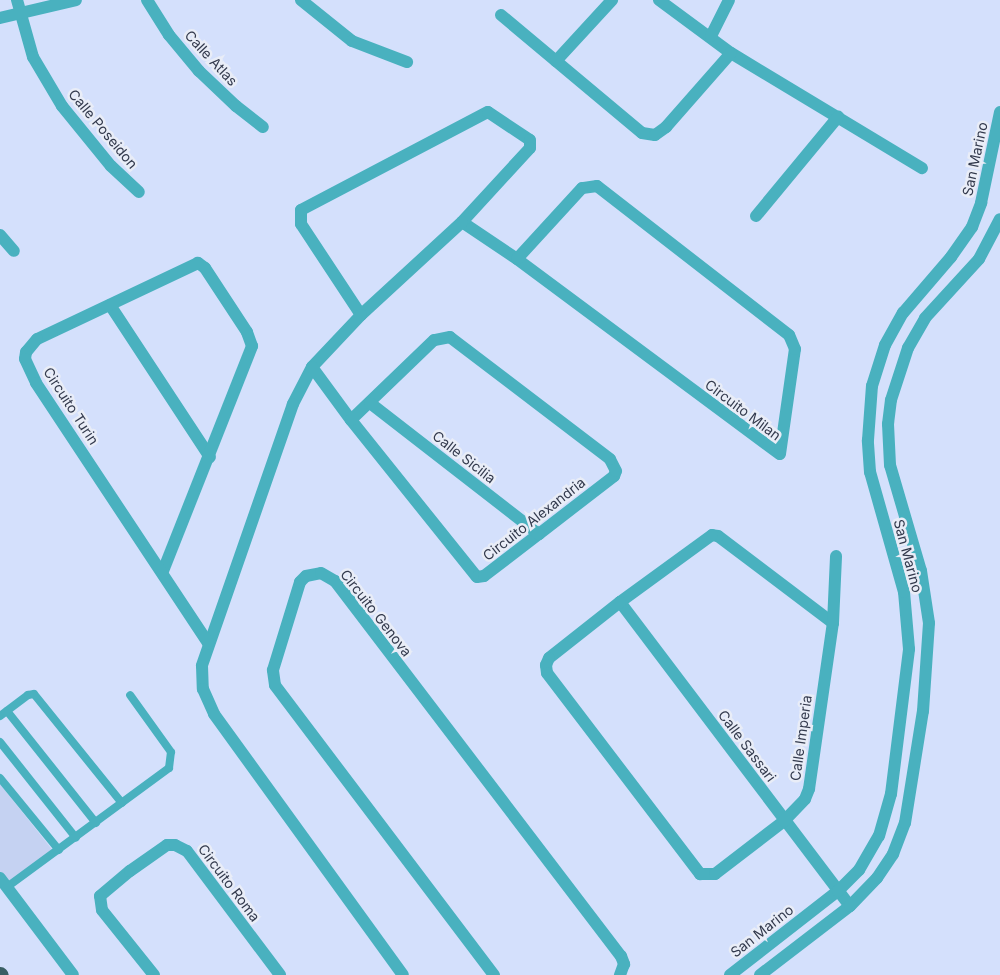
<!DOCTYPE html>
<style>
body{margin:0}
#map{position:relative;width:1000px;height:975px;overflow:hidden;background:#d4e0fc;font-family:Inter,sans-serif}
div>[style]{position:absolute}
.built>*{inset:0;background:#c5d2f2}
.lane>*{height:8px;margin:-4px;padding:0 4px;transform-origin:4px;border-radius:4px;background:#49b1bf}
.street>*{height:12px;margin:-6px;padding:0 6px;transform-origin:6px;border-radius:6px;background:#49b1bf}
.highway>*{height:15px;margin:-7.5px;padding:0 7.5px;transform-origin:7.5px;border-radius:7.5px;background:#3a5f64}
span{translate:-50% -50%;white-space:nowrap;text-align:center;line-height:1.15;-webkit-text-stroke:5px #e9edf7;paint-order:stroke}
.street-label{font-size:14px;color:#333a4d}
</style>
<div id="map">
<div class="built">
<div style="clip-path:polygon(0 784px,54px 852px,8px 883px,0 873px)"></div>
</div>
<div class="lane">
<div style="left:7px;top:711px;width:143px;rotate:51.5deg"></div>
<div style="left:0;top:716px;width:35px;rotate:-37deg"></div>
<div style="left:28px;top:695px;width:6px;rotate:-9deg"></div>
<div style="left:34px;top:694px;width:140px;rotate:51.1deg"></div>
<div style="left:0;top:742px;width:122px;rotate:51.6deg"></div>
<div style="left:0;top:778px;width:93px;rotate:50.7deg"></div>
<div style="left:7px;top:887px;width:201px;rotate:-36.3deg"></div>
<div style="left:169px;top:768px;width:16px;rotate:-83deg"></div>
<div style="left:171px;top:752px;width:70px;rotate:-125.7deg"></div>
</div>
<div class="street">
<div style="left:17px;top:0;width:59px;rotate:74.3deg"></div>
<div style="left:33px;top:57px;width:57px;rotate:59.4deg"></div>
<div style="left:62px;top:106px;width:77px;rotate:50.8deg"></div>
<div style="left:111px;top:166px;width:38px;rotate:43deg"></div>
<div style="left:147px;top:0;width:41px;rotate:57.8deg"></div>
<div style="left:169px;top:35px;width:47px;rotate:50.2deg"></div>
<div style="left:199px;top:71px;width:51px;rotate:43.4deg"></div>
<div style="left:236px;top:106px;width:34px;rotate:38deg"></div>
<div style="left:301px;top:0;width:65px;rotate:38.8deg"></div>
<div style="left:352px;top:41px;width:59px;rotate:20.9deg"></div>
<div style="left:659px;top:0;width:89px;rotate:36.4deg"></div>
<div style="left:731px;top:53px;width:223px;rotate:31.1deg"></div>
<div style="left:501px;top:15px;width:184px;rotate:39.9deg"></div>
<div style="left:642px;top:133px;width:13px;rotate:9deg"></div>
<div style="left:655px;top:135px;width:14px;rotate:-36deg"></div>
<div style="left:666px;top:127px;width:98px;rotate:-48.7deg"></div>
<div style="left:0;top:18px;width:78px;rotate:-13.3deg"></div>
<div style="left:711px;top:36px;width:40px;rotate:-63.4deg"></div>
<div style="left:556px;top:61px;width:83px;rotate:-47.4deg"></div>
<div style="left:756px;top:216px;width:129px;rotate:-50.4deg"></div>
<div style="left:462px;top:222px;width:66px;rotate:33.9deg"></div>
<div style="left:517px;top:259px;width:327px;rotate:36.6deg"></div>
<div style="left:780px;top:454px;width:106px;rotate:-81.9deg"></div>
<div style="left:795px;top:349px;width:15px;rotate:-113deg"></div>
<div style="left:789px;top:335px;width:243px;rotate:-142.2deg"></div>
<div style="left:597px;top:186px;width:15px;rotate:172deg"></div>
<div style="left:582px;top:188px;width:96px;rotate:132.5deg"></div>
<div style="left:0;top:235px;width:21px;rotate:49deg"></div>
<div style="left:110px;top:305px;width:182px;rotate:56.7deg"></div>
<div style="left:361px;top:315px;width:109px;rotate:-123.4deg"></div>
<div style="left:301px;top:224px;width:14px;rotate:-90deg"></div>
<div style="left:301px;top:210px;width:211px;rotate:-27.7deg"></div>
<div style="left:488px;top:112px;width:50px;rotate:33.7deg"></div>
<div style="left:530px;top:140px;width:8px;rotate:90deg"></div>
<div style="left:530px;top:148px;width:100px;rotate:132.6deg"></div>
<div style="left:462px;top:222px;width:137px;rotate:137.4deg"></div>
<div style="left:361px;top:315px;width:71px;rotate:133.3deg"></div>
<div style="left:312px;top:367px;width:42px;rotate:117.2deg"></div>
<div style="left:293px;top:404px;width:277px;rotate:109.2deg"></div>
<div style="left:202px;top:666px;width:23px;rotate:88deg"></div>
<div style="left:203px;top:689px;width:27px;rotate:66deg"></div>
<div style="left:214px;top:714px;width:322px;rotate:54.1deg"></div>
<div style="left:312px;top:367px;width:66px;rotate:53.7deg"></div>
<div style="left:351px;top:420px;width:201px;rotate:51.3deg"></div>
<div style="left:477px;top:577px;width:7px;rotate:-8deg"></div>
<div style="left:484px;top:576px;width:69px;rotate:-37.4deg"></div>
<div style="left:539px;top:534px;width:95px;rotate:-37.7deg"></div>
<div style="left:614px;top:476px;width:5px;rotate:-68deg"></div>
<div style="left:616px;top:471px;width:13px;rotate:-117deg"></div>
<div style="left:610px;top:459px;width:201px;rotate:-142.7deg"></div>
<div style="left:450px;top:337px;width:16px;rotate:169deg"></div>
<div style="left:434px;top:340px;width:115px;rotate:136.1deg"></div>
<div style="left:370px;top:403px;width:214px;rotate:37.8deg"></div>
<div style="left:163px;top:571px;width:242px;rotate:-68.4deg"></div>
<div style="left:252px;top:346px;width:15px;rotate:-110deg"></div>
<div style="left:247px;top:332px;width:77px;rotate:-123.3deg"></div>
<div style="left:205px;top:268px;width:9px;rotate:-144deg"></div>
<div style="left:198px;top:263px;width:178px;rotate:154.7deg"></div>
<div style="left:37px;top:339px;width:17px;rotate:130deg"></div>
<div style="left:26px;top:352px;width:7px;rotate:98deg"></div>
<div style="left:25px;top:359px;width:26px;rotate:65deg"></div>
<div style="left:36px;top:383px;width:312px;rotate:56.5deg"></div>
<div style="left:620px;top:602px;width:381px;rotate:52.9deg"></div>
<div style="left:833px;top:623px;width:144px;rotate:-142.9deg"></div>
<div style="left:718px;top:536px;width:6px;rotate:-171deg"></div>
<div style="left:712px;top:535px;width:114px;rotate:143.9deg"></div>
<div style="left:620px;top:602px;width:90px;rotate:141.7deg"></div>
<div style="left:549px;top:658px;width:8px;rotate:113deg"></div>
<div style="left:546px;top:665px;width:8px;rotate:83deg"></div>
<div style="left:547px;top:673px;width:253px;rotate:52.7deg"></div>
<div style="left:700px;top:874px;width:15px"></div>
<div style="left:715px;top:874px;width:87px;rotate:-37.5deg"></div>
<div style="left:784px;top:821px;width:30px;rotate:-46deg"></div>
<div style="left:805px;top:799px;width:11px;rotate:-68deg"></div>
<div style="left:809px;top:789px;width:168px;rotate:-81.8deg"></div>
<div style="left:833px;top:623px;width:67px;rotate:-87.4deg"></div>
<div style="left:0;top:878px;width:121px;rotate:53deg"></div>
<div style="left:154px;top:975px;width:83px;rotate:-128.7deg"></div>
<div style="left:102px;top:910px;width:14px;rotate:-98deg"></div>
<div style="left:100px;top:896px;width:39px;rotate:-40deg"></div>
<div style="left:130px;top:871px;width:45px;rotate:-35.1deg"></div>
<div style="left:167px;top:845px;width:8px"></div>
<div style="left:175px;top:845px;width:13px;rotate:27deg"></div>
<div style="left:187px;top:851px;width:155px;rotate:53.1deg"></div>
<div style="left:494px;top:975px;width:363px;rotate:-127.1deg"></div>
<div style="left:275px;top:685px;width:15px;rotate:-98deg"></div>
<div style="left:273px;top:670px;width:92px;rotate:-72.9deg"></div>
<div style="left:300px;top:582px;width:8px;rotate:-45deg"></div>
<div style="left:306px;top:576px;width:15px;rotate:-11deg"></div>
<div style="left:321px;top:573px;width:16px;rotate:30deg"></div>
<div style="left:335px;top:581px;width:472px;rotate:52.7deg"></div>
<div style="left:621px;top:956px;width:9px;rotate:69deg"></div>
<div style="left:624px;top:964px;width:12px;rotate:110deg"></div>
<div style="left:730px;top:975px;width:137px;rotate:-37.9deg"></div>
<div style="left:838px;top:891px;width:30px;rotate:-45deg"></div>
<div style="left:859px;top:870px;width:39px;rotate:-60deg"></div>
<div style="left:879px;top:836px;width:44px;rotate:-74.1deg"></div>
<div style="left:891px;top:794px;width:146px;rotate:-82.9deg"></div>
<div style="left:909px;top:649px;width:57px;rotate:-95deg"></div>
<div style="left:904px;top:592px;width:125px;rotate:-105.8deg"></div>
<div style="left:870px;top:472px;width:32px;rotate:-94deg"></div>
<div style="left:868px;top:440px;width:54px;rotate:-85.8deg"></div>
<div style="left:872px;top:386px;width:43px;rotate:-72.4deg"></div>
<div style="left:885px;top:345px;width:37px;rotate:-61deg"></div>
<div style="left:903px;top:313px;width:74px;rotate:-49.4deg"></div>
<div style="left:951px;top:257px;width:37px;rotate:-55deg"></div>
<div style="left:972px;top:227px;width:26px;rotate:-69deg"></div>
<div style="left:981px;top:203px;width:93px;rotate:-78.2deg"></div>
<div style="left:760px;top:975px;width:113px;rotate:-37.5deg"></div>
<div style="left:850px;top:906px;width:39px;rotate:-46deg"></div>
<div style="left:877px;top:878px;width:29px;rotate:-56deg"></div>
<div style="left:893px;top:854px;width:33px;rotate:-69deg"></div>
<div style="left:905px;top:823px;width:113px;rotate:-80.9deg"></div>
<div style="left:923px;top:711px;width:88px;rotate:-86.1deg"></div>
<div style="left:929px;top:623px;width:53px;rotate:-98.7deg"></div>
<div style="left:921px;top:571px;width:110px;rotate:-106.3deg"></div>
<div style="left:890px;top:465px;width:41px;rotate:-92.8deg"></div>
<div style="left:888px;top:424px;width:24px;rotate:-83deg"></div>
<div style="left:891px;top:400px;width:55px;rotate:-71.9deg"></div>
<div style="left:908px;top:348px;width:34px;rotate:-60deg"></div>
<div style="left:925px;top:318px;width:80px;rotate:-47.5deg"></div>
<div style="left:979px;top:259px;width:45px;rotate:-62.3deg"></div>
</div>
<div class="highway">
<div style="left:0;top:974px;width:1px;rotate:45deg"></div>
</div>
<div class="street-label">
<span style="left:211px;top:58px;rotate:47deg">Calle Atlas</span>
<span style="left:103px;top:129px;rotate:50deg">Calle Poseidon</span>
<span style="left:975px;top:159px;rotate:-78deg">San Marino</span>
<span style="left:71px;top:406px;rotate:57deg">Circuito Turin</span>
<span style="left:743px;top:410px;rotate:37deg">Circuito Milan</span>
<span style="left:464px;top:457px;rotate:38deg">Calle Sicilia</span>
<span style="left:534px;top:519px;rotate:-38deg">Circuito Alexandria</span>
<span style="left:908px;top:556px;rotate:75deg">San Marino</span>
<span style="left:376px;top:613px;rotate:52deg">Circuito Genova</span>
<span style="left:801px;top:738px;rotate:-82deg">Calle Imperia</span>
<span style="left:747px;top:746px;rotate:53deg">Calle Sassari</span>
<span style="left:229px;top:883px;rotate:53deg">Circuito Roma</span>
<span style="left:762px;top:931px;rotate:-38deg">San Marino</span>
</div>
</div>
